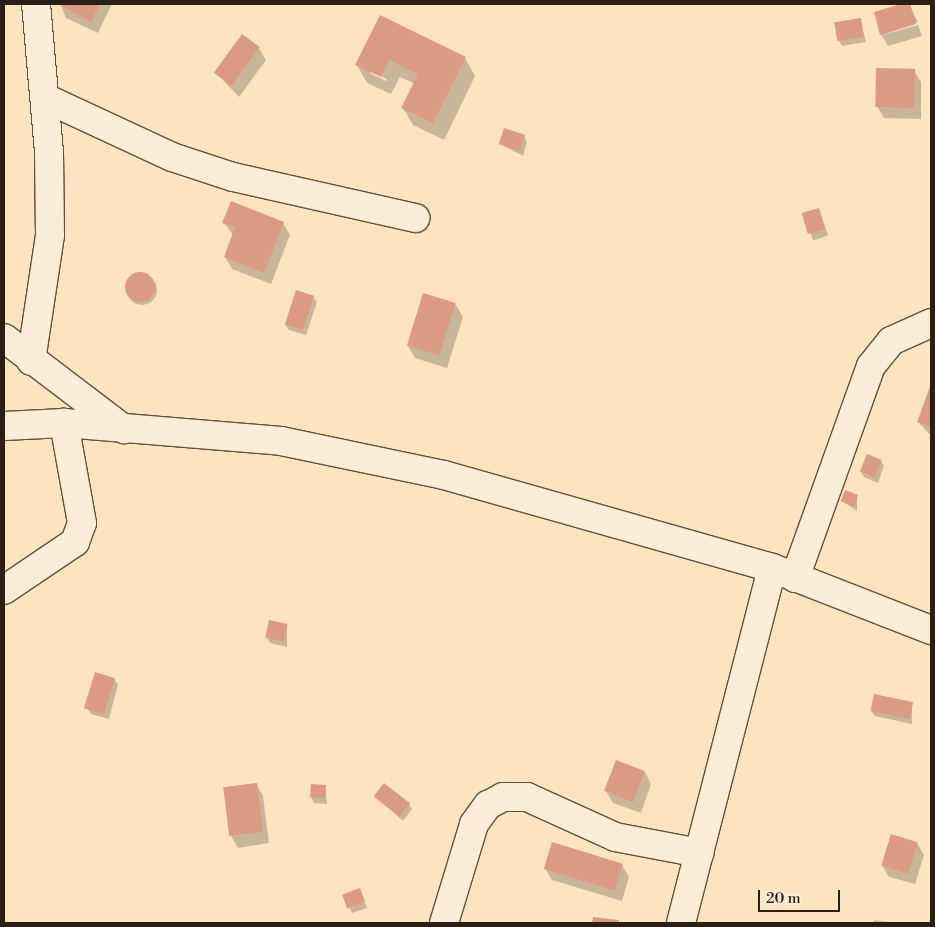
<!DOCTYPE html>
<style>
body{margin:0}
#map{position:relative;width:935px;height:927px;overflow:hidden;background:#fce4c1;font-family:"Libre Bodoni",serif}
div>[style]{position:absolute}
.shadow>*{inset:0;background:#0003;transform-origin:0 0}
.round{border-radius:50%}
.building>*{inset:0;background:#da9a83;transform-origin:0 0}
.roads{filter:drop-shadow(1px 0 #60503e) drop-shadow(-1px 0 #60503e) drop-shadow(0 1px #60503e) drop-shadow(0 -1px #60503e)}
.minor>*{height:28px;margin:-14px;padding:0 14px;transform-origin:14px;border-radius:14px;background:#fdedd7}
span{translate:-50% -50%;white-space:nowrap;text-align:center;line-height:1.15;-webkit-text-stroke:5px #fdedd7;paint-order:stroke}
.frame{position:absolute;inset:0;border:5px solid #2c1e13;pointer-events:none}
.scale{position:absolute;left:758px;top:890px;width:82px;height:22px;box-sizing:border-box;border:2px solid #2c1e13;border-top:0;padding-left:6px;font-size:15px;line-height:18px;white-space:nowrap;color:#2c1e13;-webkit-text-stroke:4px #fdedd7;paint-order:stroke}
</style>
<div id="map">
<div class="shadow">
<div style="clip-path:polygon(60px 4px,112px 4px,98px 33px,66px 18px)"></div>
<div style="clip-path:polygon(909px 4px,918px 22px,882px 35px,918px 25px,922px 36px,888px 46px,881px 34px,875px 13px)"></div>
<div style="clip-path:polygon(evenodd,380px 17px,465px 58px,475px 76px,444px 140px,413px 125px,403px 108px,415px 84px,400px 77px,391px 94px,367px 83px,357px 65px,380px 17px,370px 71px,387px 79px,386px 81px,370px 73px,370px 71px)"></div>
<div style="clip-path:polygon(860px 19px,866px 42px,842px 46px,839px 41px)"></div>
<div style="clip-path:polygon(259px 48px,266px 60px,239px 97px,216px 73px)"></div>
<div style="clip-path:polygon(914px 70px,921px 82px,921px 119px,884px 118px,877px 106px)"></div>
<div style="clip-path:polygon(524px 136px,527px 142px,523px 156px,500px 144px)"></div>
<div style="left:819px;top:210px;width:27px;height:16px;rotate:70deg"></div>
<div style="clip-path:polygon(224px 223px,283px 223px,290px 235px,271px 284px,232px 269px,225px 257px,234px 236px)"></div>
<div class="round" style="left:127px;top:275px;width:30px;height:30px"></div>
<div style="clip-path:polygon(423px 295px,456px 305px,463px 317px,447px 368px,415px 358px,408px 346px)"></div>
<div style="clip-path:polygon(313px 297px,317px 302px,306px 335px,289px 330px,285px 324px)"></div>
<div style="clip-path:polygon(931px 387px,931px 436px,918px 422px)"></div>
<div style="clip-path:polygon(881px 461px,884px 466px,878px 483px,864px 477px,861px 472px)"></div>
<div style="clip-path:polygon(857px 496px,857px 511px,842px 501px)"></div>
<div style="clip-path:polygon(287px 625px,287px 647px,270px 643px,267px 638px)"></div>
<div style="clip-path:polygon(114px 679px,118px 684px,109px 719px,91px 714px,88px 709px)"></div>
<div style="clip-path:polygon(912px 703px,912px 724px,875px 716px,871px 711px)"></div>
<div style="clip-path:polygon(645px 772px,651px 784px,641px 813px,613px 803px,606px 791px)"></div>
<div style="clip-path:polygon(256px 784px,263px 796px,269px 843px,238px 848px,231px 836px)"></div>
<div style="clip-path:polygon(325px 786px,327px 804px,314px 803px,311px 797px)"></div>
<div style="clip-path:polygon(375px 796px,409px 804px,412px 809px,403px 821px)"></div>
<div style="clip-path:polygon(917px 843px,924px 855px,915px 884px,889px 877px,882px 865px)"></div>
<div style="clip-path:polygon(622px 865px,629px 877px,622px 901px,552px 880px,545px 868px)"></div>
<div style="clip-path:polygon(344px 895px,362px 895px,367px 908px,352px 913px)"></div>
<div style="clip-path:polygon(874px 920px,888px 922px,888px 923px,874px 923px)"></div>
</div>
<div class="building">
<div style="clip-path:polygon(59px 4px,100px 4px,91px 22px)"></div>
<div style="clip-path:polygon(901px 4px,910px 4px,916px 24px,880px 35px,874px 12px)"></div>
<div style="clip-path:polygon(380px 15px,466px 57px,433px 123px,401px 108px,418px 74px,389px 60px,381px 77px,355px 65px)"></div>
<div style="left:861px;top:18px;width:19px;height:27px;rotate:81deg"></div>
<div style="left:242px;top:34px;width:22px;height:48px;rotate:36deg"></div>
<div style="left:876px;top:68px;width:39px;height:39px;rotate:1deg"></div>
<div style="left:504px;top:128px;width:22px;height:17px;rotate:18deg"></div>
<div style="clip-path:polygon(231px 201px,284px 222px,264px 273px,224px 257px,235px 227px,222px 223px)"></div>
<div style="left:819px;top:208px;width:22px;height:18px;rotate:74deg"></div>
<div class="round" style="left:125px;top:272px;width:30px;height:30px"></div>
<div style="left:296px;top:290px;width:19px;height:36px;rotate:18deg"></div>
<div style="left:423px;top:293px;width:34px;height:55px;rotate:17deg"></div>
<div style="clip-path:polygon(931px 384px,931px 427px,917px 422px)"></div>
<div style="left:867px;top:454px;width:16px;height:19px;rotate:22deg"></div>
<div style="left:845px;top:490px;width:14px;height:12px;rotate:21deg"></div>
<div style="left:269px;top:620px;width:19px;height:18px;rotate:12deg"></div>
<div style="left:95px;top:672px;width:21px;height:38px;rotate:17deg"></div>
<div style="left:874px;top:694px;width:40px;height:17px;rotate:12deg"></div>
<div style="left:616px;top:760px;width:31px;height:33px;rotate:21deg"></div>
<div style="left:257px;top:783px;width:49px;height:34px;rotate:83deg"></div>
<div style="left:384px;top:783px;width:33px;height:17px;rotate:38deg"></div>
<div style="left:311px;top:784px;width:15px;height:13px;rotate:4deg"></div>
<div style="left:891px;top:834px;width:28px;height:33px;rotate:17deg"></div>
<div style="left:552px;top:842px;width:74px;height:28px;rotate:17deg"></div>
<div style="left:360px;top:888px;width:15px;height:19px;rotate:70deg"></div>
<div style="clip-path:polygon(593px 917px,619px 920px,619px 923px,592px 923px)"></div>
</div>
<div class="roads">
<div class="minor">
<div style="left:45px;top:98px;width:140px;rotate:24.9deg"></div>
<div style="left:172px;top:157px;width:64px;rotate:18.2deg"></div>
<div style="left:233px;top:177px;width:187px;rotate:12.7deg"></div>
<div style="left:4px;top:338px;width:151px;rotate:37.2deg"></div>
<div style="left:31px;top:361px;width:127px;rotate:-81.4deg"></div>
<div style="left:50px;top:235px;width:83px;rotate:-90.7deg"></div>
<div style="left:49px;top:152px;width:149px;rotate:-95deg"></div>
<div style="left:4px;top:426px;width:60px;rotate:-2.9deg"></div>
<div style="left:64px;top:423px;width:218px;rotate:4.7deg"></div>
<div style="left:281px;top:441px;width:167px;rotate:11.8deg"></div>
<div style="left:444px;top:475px;width:341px;rotate:15.8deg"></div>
<div style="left:772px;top:568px;width:171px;rotate:21.3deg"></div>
<div style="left:795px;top:578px;width:225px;rotate:-70.3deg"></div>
<div style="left:871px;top:366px;width:32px;rotate:-51deg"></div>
<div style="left:891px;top:341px;width:44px;rotate:-24.2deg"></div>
<div style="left:4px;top:590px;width:86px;rotate:-34.1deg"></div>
<div style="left:75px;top:542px;width:20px;rotate:-70deg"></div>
<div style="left:82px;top:523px;width:102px;rotate:-100.2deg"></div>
<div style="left:444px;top:923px;width:103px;rotate:-73.1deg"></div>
<div style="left:474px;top:824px;width:24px;rotate:-54deg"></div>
<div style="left:488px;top:805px;width:17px;rotate:-28deg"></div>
<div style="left:503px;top:797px;width:24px"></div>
<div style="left:527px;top:797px;width:97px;rotate:24.4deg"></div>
<div style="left:615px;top:837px;width:86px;rotate:10.8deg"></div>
<div style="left:681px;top:923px;width:366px;rotate:-75.6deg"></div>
</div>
</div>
<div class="frame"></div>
<div class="scale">20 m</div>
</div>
